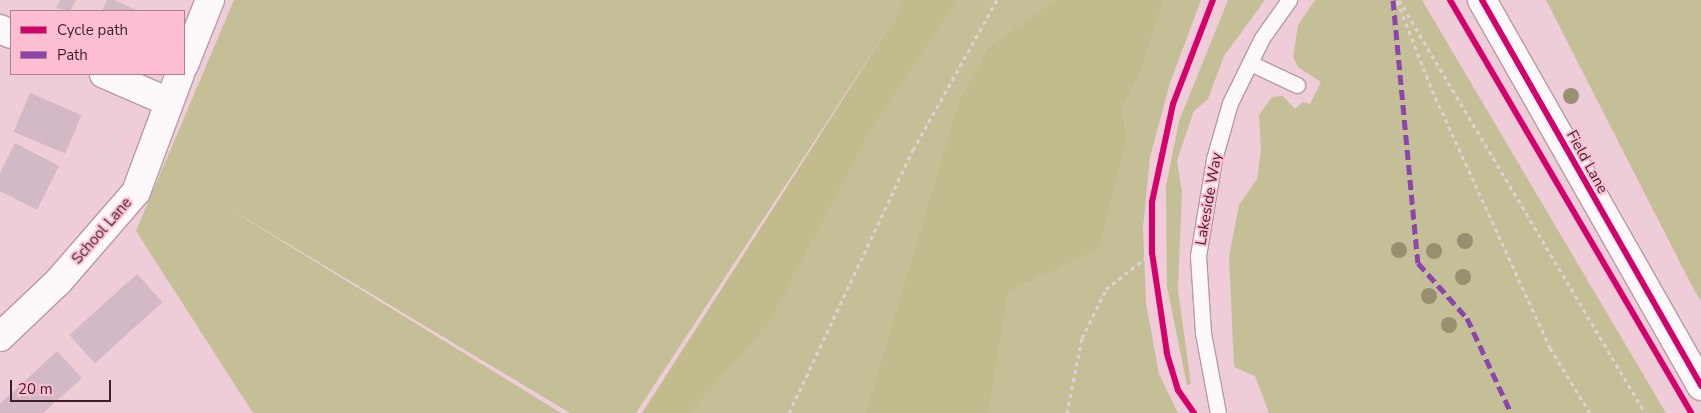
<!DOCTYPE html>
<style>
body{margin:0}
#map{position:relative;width:1701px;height:413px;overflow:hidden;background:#efcdd8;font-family:"Nunito Sans",sans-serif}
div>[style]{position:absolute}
.green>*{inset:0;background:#c5bf97}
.forest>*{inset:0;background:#c1bb8d}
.building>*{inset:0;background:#d3b8c5;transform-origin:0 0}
.path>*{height:3px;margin-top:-1.5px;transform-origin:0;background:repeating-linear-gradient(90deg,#ddd3d6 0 4px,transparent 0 8px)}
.roads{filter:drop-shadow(1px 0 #b79ba4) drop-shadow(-1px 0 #b79ba4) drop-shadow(0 1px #b79ba4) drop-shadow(0 -1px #b79ba4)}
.service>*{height:15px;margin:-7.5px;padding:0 7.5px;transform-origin:7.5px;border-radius:7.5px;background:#fdf8f9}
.minor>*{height:28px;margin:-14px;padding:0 14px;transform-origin:14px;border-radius:14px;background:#fdf8f9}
.tertiary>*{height:28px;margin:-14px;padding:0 14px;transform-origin:14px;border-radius:14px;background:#fdf8f9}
.quiet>*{height:5px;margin-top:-2.5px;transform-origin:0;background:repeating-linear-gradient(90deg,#8e44ad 0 10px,transparent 0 15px)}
.cycleway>*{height:6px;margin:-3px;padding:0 3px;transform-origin:3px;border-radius:3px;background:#d6006c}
.trees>*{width:16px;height:16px;margin:-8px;border-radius:50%;background:#988f70}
span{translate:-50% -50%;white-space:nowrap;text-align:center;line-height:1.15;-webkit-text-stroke:4px #febed2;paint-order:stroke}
.street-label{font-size:15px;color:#3c1f29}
.legend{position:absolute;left:10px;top:10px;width:175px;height:65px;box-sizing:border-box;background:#febed2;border:1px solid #b07e8e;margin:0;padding:6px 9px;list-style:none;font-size:15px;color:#3c1f29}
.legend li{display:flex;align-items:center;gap:10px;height:25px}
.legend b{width:25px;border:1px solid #b07e8e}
.scale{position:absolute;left:10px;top:380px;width:101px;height:22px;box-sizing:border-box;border:2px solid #3c1f29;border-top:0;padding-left:6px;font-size:15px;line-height:18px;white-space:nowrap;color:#3c1f29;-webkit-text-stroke:4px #febed2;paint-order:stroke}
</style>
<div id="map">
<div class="green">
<div style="clip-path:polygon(234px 0,907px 0,636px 413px,570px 413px,220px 203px,561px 413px,253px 413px,136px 231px)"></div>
<div style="clip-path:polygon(958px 0,1053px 0,987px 48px,958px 102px,865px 413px,685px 413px,769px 324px,870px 130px)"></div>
<div style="clip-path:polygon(1164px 0,1201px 0,1170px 83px,1150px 157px,1143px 228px,1146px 303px,1159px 374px,1178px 413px,989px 413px,1009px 292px,1100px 249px,1128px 138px,1122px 110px,1140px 74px)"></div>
<div style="clip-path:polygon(1228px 0,1265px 0,1224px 56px,1208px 99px,1194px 111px,1177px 160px,1182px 192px,1178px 290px,1191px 384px,1187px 385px,1167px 287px,1166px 186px,1179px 121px)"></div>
<div style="clip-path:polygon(1315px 0,1422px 0,1666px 413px,1269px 413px,1255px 376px,1234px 367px,1229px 257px,1239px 205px,1257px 179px,1261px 150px,1259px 115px,1272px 97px,1283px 96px,1295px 109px,1303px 102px,1310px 104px,1321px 82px,1298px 67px,1293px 57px,1298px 25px)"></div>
<div style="clip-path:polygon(1546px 0,1701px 0,1701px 301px,1695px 292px)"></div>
</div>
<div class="forest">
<div style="clip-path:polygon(897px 0,958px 0,870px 131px,769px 324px,688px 413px,642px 413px,904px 4px)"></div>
<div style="clip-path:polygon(1053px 0,1164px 0,1140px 74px,1122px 110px,1128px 138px,1100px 249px,1009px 292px,989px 413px,865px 413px,958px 102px,987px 48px)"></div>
</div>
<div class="building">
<div style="clip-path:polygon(60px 0,76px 0,70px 11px,56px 8px)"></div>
<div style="clip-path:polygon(107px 0,114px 0,138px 11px,102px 11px)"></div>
<div style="left:30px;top:93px;width:56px;height:42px;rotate:23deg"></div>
<div style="clip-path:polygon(15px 143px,59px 166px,37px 210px,0 191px,0 173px)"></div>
<div style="left:137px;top:274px;width:38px;height:91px;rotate:48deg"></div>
<div style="clip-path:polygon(57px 351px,82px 378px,43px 413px,0 413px,0 404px)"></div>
</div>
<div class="path">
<div style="left:1399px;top:0;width:481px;rotate:59.2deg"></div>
<div style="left:1533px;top:0;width:264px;rotate:62.8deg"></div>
<div style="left:1397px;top:1px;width:96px;rotate:68.5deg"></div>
<div style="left:1432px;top:90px;width:284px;rotate:65.4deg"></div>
<div style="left:1550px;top:348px;width:76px;rotate:58.4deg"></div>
<div style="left:83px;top:203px;width:97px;rotate:-62.4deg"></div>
<div style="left:1178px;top:390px;width:11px;rotate:-10deg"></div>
<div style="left:1243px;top:399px;width:15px;rotate:74deg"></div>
<div style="left:789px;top:413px;width:291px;rotate:-64.8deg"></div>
<div style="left:913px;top:150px;width:172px;rotate:-60.8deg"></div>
<div style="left:1067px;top:413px;width:76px;rotate:-78.7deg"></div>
<div style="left:1082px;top:338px;width:55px;rotate:-63.9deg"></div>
<div style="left:1106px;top:289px;width:58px;rotate:-38deg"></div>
</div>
<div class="roads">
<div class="service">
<div style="left:1250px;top:63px;width:52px;rotate:25.1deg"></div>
<div style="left:1218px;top:413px;width:81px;rotate:-100.6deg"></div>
<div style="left:1203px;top:333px;width:77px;rotate:-93.7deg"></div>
<div style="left:1198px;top:256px;width:98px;rotate:-80.6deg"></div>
<div style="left:1214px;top:159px;width:58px;rotate:-74.1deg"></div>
<div style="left:1230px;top:103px;width:72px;rotate:-63.8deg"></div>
<div style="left:1262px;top:38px;width:47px;rotate:-54.6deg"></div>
</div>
<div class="minor">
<div style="left:0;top:29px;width:12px;rotate:24deg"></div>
<div style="left:184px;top:65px;width:70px;rotate:-68.2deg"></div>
<div style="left:104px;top:74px;width:71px;rotate:23.3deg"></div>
<div style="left:0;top:337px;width:80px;rotate:-43.5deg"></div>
<div style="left:58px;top:282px;width:119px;rotate:-49.1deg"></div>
<div style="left:136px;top:192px;width:126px;rotate:-69.6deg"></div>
</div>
<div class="tertiary">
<div style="left:1482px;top:0;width:444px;rotate:60.4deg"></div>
</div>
</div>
<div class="quiet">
<div style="left:1393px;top:0;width:264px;rotate:84.6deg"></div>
<div style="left:1418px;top:263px;width:74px;rotate:48.3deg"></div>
<div style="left:1467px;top:318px;width:105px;rotate:65.1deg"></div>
</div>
<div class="cycleway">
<div style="left:1450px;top:0;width:478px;rotate:59.7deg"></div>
<div style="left:1482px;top:0;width:444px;rotate:60.4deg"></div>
<div style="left:1194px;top:413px;width:28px;rotate:-125deg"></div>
<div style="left:1178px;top:390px;width:39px;rotate:-107deg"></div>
<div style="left:1167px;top:353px;width:101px;rotate:-98.5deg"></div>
<div style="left:1152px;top:253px;width:51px;rotate:-90deg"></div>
<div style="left:1152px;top:202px;width:100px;rotate:-77.9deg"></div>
<div style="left:1173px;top:104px;width:111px;rotate:-69deg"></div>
</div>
<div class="trees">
<div style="left:1571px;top:96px"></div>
<div style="left:1465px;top:241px"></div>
<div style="left:1399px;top:250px"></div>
<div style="left:1434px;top:251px"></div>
<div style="left:1463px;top:277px"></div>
<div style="left:1429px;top:296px"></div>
<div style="left:1449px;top:325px"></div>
</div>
<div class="street-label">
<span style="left:1587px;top:162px;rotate:61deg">Field Lane</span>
<span style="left:1209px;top:199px;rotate:-80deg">Lakeside Way</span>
<span style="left:102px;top:231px;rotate:-49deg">School Lane</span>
</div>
<ul class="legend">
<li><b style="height:6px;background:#d6006c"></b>Cycle path</li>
<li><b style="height:6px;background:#8e44ad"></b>Path</li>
</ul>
<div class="scale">20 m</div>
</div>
